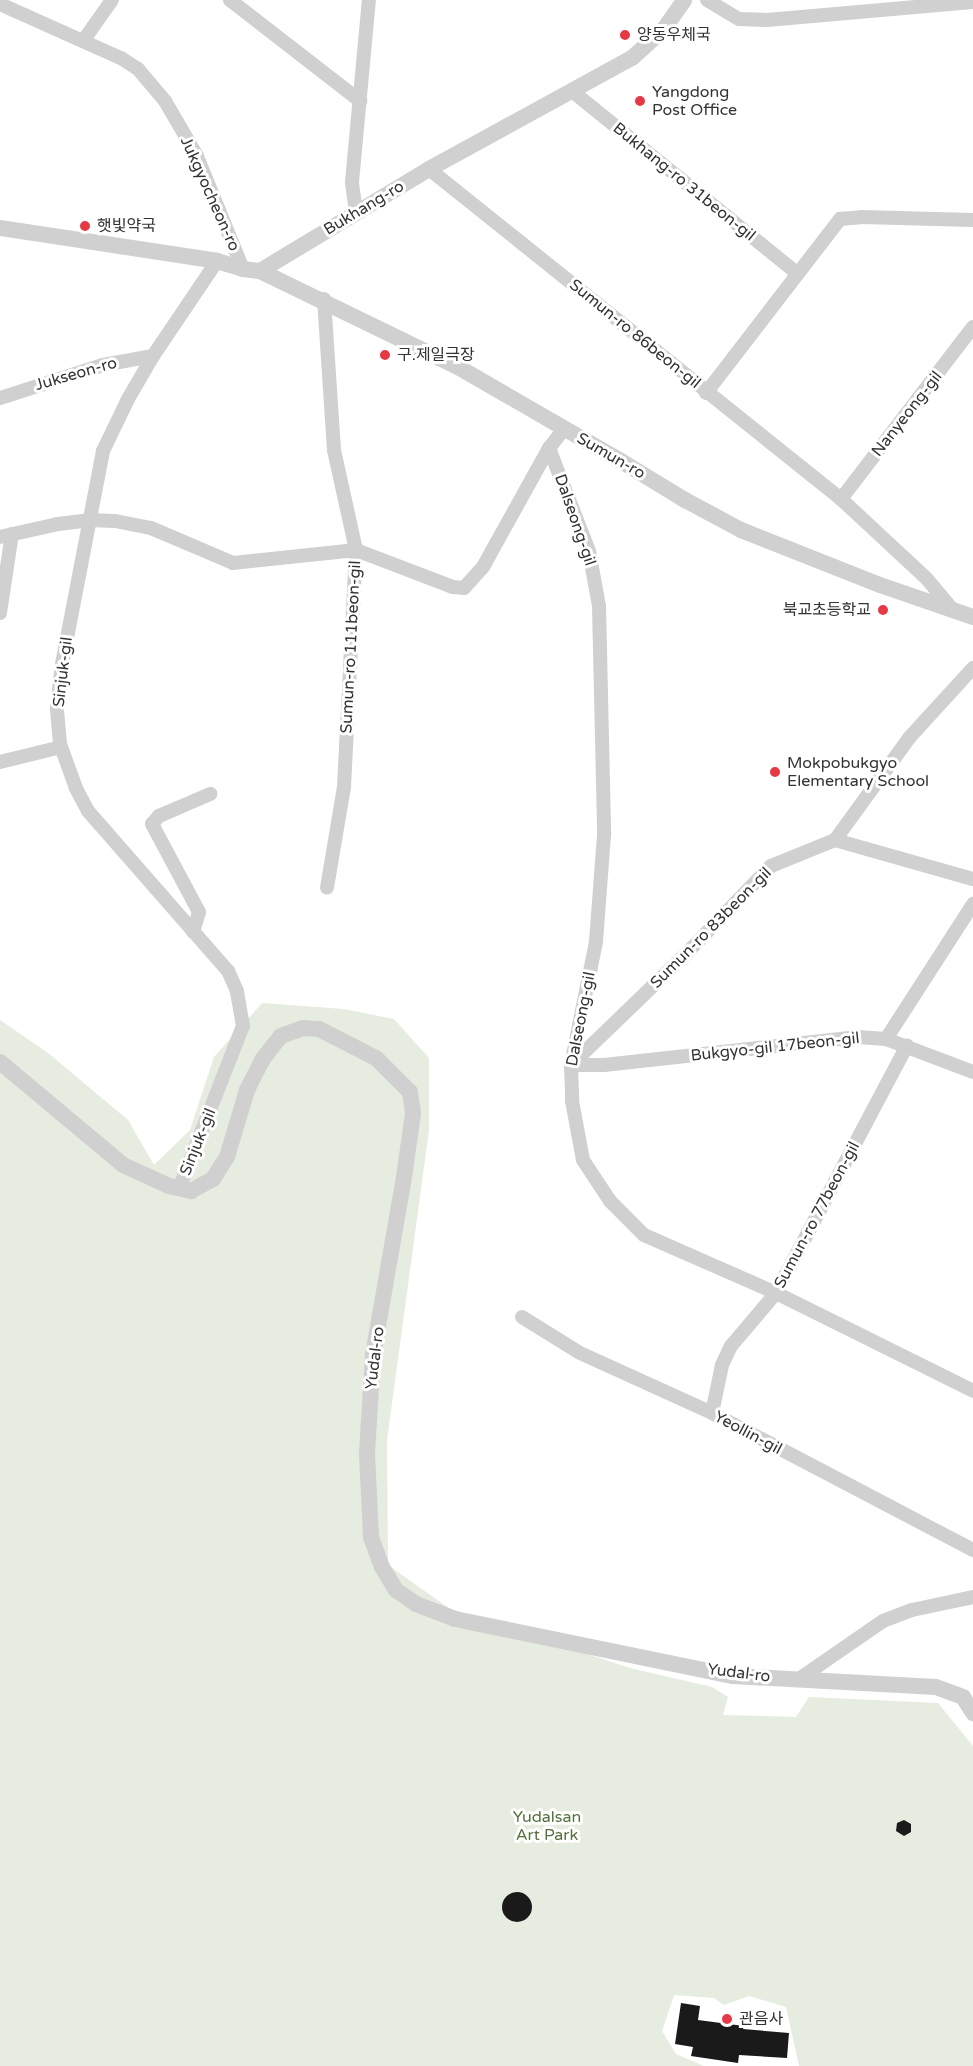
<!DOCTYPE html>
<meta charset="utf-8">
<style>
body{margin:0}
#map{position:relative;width:973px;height:2066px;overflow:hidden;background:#fff;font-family:"Varela Round","Noto Sans KR",sans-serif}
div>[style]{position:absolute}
.green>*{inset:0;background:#e6ecdf}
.building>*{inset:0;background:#1a1a1a}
.round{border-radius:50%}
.minor>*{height:14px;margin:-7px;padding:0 7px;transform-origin:7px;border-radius:7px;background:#d0d0d0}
.tertiary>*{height:16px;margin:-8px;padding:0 8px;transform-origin:8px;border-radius:8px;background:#d0d0d0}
.dots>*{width:16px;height:16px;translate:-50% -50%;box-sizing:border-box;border:3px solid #fff;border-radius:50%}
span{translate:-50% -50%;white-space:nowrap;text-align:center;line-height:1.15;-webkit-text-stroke:6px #fff;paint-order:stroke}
.poi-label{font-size:16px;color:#333}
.left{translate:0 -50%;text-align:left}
.right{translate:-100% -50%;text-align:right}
.street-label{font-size:16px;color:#333}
.park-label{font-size:16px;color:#56703f}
</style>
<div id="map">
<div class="green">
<div style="clip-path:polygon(262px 1003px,344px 1009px,394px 1019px,429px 1058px,429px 1130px,387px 1440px,388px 1565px,450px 1609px,630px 1668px,712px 1687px,728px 1697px,723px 1715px,796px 1717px,809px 1697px,938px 1703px,973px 1746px,973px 2066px,799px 2066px,786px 2007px,749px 1996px,724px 2005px,714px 1998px,674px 1995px,662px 2031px,676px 2054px,704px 2066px,0 2066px,0 1020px,48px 1053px,128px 1120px,154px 1165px,190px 1130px,214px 1057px)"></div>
</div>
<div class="building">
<div style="clip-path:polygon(904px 1820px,911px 1824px,911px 1832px,904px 1836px,896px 1831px,897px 1823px)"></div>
<div class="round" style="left:502px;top:1892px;width:30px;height:30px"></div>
<div style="clip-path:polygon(681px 2003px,700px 2006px,698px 2020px,744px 2026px,743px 2029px,789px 2033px,787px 2058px,739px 2055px,738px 2063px,691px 2056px,693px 2047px,675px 2044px)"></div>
</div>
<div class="minor">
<div style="left:230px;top:0;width:165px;rotate:37.8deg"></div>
<div style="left:707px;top:0;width:37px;rotate:31deg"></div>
<div style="left:739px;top:19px;width:28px;rotate:2deg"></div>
<div style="left:767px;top:20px;width:207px;rotate:-5deg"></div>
<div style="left:0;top:4px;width:133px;rotate:24.1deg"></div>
<div style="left:121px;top:58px;width:20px;rotate:33deg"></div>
<div style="left:138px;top:69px;width:42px;rotate:49.8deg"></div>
<div style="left:165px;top:101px;width:61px;rotate:59.7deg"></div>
<div style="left:196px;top:154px;width:124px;rotate:67.8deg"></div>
<div style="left:83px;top:41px;width:50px;rotate:-54.7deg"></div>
<div style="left:572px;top:91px;width:289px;rotate:39deg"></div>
<div style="left:429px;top:169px;width:528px;rotate:38.69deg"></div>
<div style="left:841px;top:499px;width:117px;rotate:42.9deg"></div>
<div style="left:927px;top:579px;width:40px;rotate:50deg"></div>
<div style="left:356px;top:212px;width:30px;rotate:-98deg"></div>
<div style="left:352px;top:182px;width:183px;rotate:-84.7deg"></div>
<div style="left:324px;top:299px;width:151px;rotate:86.2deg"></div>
<div style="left:334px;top:450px;width:102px;rotate:77.6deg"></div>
<div style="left:356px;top:550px;width:237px;rotate:92.9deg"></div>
<div style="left:344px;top:787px;width:102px;rotate:99.6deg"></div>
<div style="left:706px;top:393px;width:220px;rotate:-52.4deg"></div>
<div style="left:840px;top:219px;width:21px;rotate:-5deg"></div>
<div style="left:861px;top:217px;width:112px;rotate:1.5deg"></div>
<div style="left:0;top:398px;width:108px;rotate:-17.8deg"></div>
<div style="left:103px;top:365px;width:51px;rotate:-10.2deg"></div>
<div style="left:564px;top:429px;width:24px;rotate:128deg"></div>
<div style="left:549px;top:448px;width:110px;rotate:68.8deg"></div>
<div style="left:589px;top:551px;width:56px;rotate:79.7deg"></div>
<div style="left:599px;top:606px;width:229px;rotate:88.7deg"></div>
<div style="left:604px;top:835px;width:107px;rotate:94.3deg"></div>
<div style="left:596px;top:942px;width:126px;rotate:101.5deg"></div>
<div style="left:571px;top:1065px;width:36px;rotate:88deg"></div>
<div style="left:572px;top:1101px;width:60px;rotate:79.4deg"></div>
<div style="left:583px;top:1160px;width:49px;rotate:56.6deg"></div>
<div style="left:610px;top:1201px;width:48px;rotate:45deg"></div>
<div style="left:644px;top:1235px;width:144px;rotate:23.7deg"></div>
<div style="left:776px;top:1293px;width:220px;rotate:26.4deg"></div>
<div style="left:841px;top:499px;width:217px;rotate:-52.5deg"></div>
<div style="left:0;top:537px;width:59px;rotate:-12.6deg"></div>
<div style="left:58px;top:524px;width:31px;rotate:-7deg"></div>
<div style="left:89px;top:520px;width:26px;rotate:2deg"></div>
<div style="left:115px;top:521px;width:37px;rotate:11deg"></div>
<div style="left:151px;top:528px;width:89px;rotate:23.1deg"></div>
<div style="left:233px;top:563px;width:124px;rotate:-6deg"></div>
<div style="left:356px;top:550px;width:104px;rotate:20.9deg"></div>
<div style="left:453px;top:587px;width:11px;rotate:5deg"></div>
<div style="left:464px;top:588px;width:28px;rotate:-48deg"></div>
<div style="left:483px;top:567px;width:136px;rotate:-61deg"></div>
<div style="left:0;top:613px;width:80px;rotate:-81.4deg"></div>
<div style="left:0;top:762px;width:63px;rotate:-13.8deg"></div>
<div style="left:835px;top:840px;width:143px;rotate:15.8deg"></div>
<div style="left:193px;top:932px;width:21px;rotate:-73deg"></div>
<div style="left:199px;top:912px;width:100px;rotate:-118.1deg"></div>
<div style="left:152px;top:824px;width:11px;rotate:-49deg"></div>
<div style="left:159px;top:816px;width:56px;rotate:-23.3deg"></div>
<div style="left:886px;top:1039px;width:161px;rotate:-57.2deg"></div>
<div style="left:571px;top:1065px;width:156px;rotate:-44deg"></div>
<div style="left:683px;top:957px;width:127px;rotate:-46deg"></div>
<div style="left:771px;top:866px;width:69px;rotate:-22.1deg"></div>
<div style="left:835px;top:840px;width:126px;rotate:-54deg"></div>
<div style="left:909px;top:738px;width:95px;rotate:-47.6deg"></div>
<div style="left:571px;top:1065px;width:33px"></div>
<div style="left:604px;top:1065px;width:256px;rotate:-6.3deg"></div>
<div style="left:858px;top:1037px;width:28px;rotate:4deg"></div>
<div style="left:886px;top:1039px;width:93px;rotate:20.8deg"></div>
<div style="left:179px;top:1189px;width:175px;rotate:-68.6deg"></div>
<div style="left:243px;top:1026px;width:36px;rotate:-100deg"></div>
<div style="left:237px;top:991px;width:22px;rotate:-114deg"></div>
<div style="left:228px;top:971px;width:213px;rotate:-131.2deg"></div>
<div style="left:88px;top:811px;width:26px;rotate:-118deg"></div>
<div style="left:76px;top:788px;width:47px;rotate:-110deg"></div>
<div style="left:60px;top:744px;width:37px;rotate:-95deg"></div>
<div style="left:57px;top:707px;width:43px;rotate:-83.4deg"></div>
<div style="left:62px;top:664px;width:217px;rotate:-79.1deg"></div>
<div style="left:103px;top:451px;width:58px;rotate:-64.3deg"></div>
<div style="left:128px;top:399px;width:50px;rotate:-59.8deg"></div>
<div style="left:153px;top:356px;width:115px;rotate:-56deg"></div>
<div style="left:522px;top:1317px;width:68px;rotate:31.8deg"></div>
<div style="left:580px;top:1353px;width:145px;rotate:24.4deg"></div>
<div style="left:712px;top:1413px;width:295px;rotate:27.7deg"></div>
<div style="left:712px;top:1413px;width:49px;rotate:-78.2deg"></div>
<div style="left:722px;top:1365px;width:21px;rotate:-65deg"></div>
<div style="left:731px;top:1346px;width:70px;rotate:-49.7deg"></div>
<div style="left:776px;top:1293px;width:280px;rotate:-62.1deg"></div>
<div style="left:799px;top:1679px;width:102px;rotate:-34.6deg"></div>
<div style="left:883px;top:1621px;width:31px;rotate:-21deg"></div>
<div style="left:912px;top:1610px;width:62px;rotate:-12deg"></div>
</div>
<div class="tertiary">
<div style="left:0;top:228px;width:219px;rotate:8.6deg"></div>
<div style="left:217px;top:261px;width:27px;rotate:17deg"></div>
<div style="left:243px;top:269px;width:17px;rotate:7deg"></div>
<div style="left:260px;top:271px;width:197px;rotate:-31.1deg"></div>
<div style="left:429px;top:169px;width:231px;rotate:-28.7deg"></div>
<div style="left:632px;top:58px;width:43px;rotate:-42.2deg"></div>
<div style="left:664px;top:29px;width:35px;rotate:-55deg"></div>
<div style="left:260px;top:271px;width:220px;rotate:25.9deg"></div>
<div style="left:458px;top:367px;width:188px;rotate:30deg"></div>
<div style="left:621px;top:461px;width:75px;rotate:31.4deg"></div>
<div style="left:685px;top:500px;width:64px;rotate:28.2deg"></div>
<div style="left:741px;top:530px;width:149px;rotate:21.6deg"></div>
<div style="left:880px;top:585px;width:98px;rotate:19deg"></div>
<div style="left:0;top:1062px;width:160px;rotate:39.9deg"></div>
<div style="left:123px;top:1165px;width:51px;rotate:24.5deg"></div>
<div style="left:169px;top:1186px;width:23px;rotate:13deg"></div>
<div style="left:191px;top:1191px;width:25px;rotate:-29deg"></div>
<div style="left:213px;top:1179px;width:26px;rotate:-58deg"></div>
<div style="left:227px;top:1157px;width:70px;rotate:-73.4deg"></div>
<div style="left:247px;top:1090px;width:34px;rotate:-63deg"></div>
<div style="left:262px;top:1060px;width:31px;rotate:-52deg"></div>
<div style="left:281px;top:1036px;width:23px;rotate:-20deg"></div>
<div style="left:303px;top:1028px;width:16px;rotate:4deg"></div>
<div style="left:319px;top:1029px;width:64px;rotate:27deg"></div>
<div style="left:376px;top:1058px;width:48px;rotate:45deg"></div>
<div style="left:410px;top:1092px;width:22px;rotate:82deg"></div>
<div style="left:413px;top:1114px;width:70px;rotate:98.2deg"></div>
<div style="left:403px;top:1183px;width:175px;rotate:99.9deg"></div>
<div style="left:373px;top:1355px;width:99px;rotate:93.5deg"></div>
<div style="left:367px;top:1454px;width:83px;rotate:87.2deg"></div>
<div style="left:371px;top:1537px;width:32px;rotate:70deg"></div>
<div style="left:382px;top:1567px;width:27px;rotate:59deg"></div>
<div style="left:396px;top:1590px;width:24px;rotate:35deg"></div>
<div style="left:416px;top:1604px;width:42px;rotate:21deg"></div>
<div style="left:455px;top:1619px;width:284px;rotate:11.6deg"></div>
<div style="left:733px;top:1676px;width:203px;rotate:3.1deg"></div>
<div style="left:936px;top:1687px;width:29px;rotate:20deg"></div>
<div style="left:963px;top:1697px;width:19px;rotate:58deg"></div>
</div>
<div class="dots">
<div style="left:625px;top:35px;background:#e63946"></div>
<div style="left:640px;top:101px;background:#e63946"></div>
<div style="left:85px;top:226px;background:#e63946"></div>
<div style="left:385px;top:355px;background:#e63946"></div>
<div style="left:883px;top:610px;background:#e63946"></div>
<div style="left:775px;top:772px;background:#e63946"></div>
<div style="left:727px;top:2019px;background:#e63946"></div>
</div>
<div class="poi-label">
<span class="left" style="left:637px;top:35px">양동우체국</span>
<span class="left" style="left:652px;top:101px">Yangdong<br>Post Office</span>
<span class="left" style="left:97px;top:226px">햇빛약국</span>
<span class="left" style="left:397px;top:355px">구.제일극장</span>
<span class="right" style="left:871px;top:610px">북교초등학교</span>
<span class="left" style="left:787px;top:772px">Mokpobukgyo<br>Elementary School</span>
<span class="left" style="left:739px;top:2019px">관음사</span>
</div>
<div class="street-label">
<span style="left:684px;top:182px;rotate:39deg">Bukhang-ro 31beon-gil</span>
<span style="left:210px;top:194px;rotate:66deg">Jukgyocheon-ro</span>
<span style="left:364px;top:208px;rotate:-31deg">Bukhang-ro</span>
<span style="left:635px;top:334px;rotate:39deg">Sumun-ro 86beon-gil</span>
<span style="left:76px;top:374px;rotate:-16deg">Jukseon-ro</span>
<span style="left:907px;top:414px;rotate:-52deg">Nanyeong-gil</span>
<span style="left:611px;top:456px;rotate:30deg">Sumun-ro</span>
<span style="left:575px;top:520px;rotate:71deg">Dalseong-gil</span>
<span style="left:351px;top:647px;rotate:-87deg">Sumun-ro 111beon-gil</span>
<span style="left:63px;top:672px;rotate:-83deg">Sinjuk-gil</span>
<span style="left:711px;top:928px;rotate:-45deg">Sumun-ro 83beon-gil</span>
<span style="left:581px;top:1019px;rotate:-79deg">Dalseong-gil</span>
<span style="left:775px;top:1047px;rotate:-6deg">Bukgyo-gil 17beon-gil</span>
<span style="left:198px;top:1142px;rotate:-68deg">Sinjuk-gil</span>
<span style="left:817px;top:1215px;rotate:-62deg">Sumun-ro 77beon-gil</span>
<span style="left:375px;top:1358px;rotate:-83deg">Yudal-ro</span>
<span style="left:748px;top:1433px;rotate:28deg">Yeollin-gil</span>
<span style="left:739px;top:1673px;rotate:7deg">Yudal-ro</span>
</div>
<div class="park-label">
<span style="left:547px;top:1826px">Yudalsan<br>Art Park</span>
</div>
</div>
